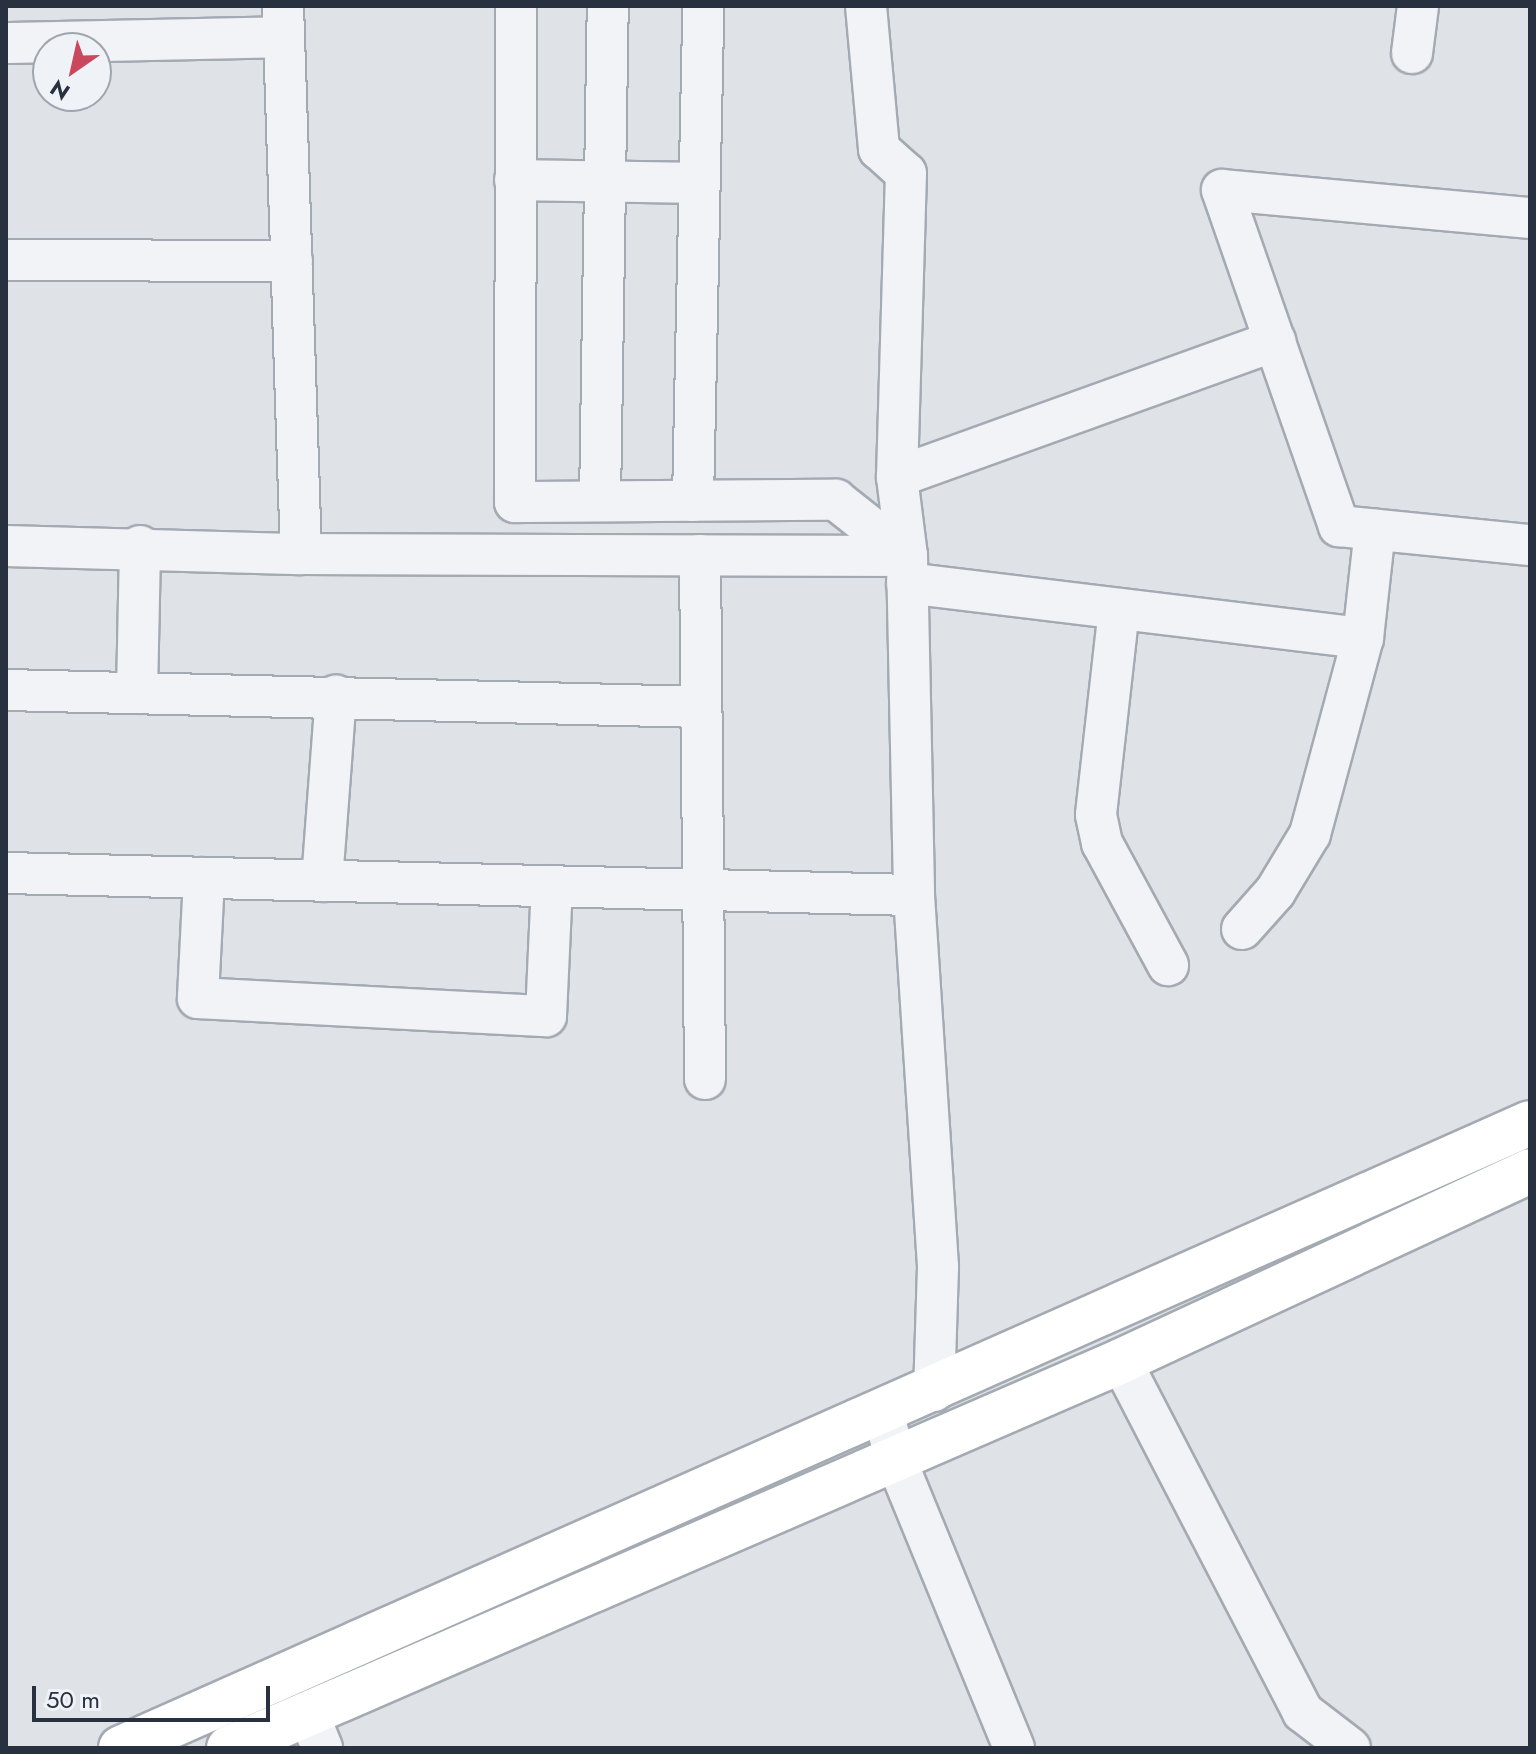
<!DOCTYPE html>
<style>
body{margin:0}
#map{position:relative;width:1536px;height:1754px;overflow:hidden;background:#dfe3e8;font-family:Jost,sans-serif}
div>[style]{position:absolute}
.roads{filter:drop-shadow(2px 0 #a4aab2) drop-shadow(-2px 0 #a4aab2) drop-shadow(0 2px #a4aab2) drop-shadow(0 -2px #a4aab2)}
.minor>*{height:40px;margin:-20px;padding:0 20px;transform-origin:20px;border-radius:20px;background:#f2f3f6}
.major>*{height:44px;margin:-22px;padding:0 22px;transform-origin:22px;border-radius:22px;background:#fff}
span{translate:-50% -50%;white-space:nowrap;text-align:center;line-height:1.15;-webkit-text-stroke:7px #eff2f6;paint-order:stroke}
.frame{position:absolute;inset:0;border:8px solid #28313f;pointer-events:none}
.north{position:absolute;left:32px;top:32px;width:80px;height:80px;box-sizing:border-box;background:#eff2f6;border:2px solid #9fa5ad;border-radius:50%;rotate:214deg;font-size:22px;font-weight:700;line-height:32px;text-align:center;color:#28313f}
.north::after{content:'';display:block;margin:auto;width:28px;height:36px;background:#ca475d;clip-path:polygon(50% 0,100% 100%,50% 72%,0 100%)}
.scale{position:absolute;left:32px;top:1686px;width:238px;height:36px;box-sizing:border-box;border:4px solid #28313f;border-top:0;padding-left:10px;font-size:24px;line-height:28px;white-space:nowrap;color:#28313f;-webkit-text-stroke:6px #eff2f6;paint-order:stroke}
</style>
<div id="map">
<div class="roads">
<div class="minor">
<div style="left:283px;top:6px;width:548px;rotate:88.12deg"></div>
<div style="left:516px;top:6px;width:496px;rotate:90.1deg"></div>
<div style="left:515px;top:502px;width:321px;rotate:-0.4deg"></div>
<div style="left:836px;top:500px;width:90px;rotate:38.3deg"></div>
<div style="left:866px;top:6px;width:144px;rotate:84.8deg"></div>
<div style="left:879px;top:149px;width:36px;rotate:42deg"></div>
<div style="left:906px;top:173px;width:304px;rotate:91.7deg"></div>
<div style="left:897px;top:477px;width:80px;rotate:82.8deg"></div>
<div style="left:6px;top:43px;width:278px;rotate:-1.2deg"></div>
<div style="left:1412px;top:53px;width:47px;rotate:-82.7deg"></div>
<div style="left:515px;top:180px;width:184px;rotate:0.9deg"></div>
<div style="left:1530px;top:218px;width:309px;rotate:-174.8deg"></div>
<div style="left:1222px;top:190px;width:356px;rotate:70.8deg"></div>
<div style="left:1339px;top:526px;width:192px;rotate:5.7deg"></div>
<div style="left:6px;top:260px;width:286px;rotate:0.2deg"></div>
<div style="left:897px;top:477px;width:402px;rotate:-19.8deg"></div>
<div style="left:600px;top:501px;width:495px;rotate:-89.1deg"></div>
<div style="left:693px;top:501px;width:495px;rotate:-88.8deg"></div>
<div style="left:6px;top:546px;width:295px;rotate:1.6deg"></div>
<div style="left:301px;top:554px;width:606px;rotate:0.19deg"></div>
<div style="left:907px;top:556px;width:339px;rotate:88.8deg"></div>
<div style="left:914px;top:895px;width:373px;rotate:86.3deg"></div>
<div style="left:938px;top:1267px;width:124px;rotate:91.8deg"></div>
<div style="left:700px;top:555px;width:524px;rotate:89.45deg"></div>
<div style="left:907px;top:583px;width:459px;rotate:6.9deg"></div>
<div style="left:1363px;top:638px;width:109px;rotate:-83.7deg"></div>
<div style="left:1119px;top:609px;width:207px;rotate:96.4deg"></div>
<div style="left:1096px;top:815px;width:29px;rotate:78deg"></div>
<div style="left:1102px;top:843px;width:139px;rotate:61.6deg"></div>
<div style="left:6px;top:690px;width:695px;rotate:1.4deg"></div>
<div style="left:137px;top:693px;width:147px;rotate:-88.8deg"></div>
<div style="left:6px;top:873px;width:908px;rotate:1.39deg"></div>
<div style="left:204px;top:878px;width:120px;rotate:92.9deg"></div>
<div style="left:198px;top:998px;width:348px;rotate:3deg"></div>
<div style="left:546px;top:1016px;width:130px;rotate:-87.4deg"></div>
<div style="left:322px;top:881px;width:186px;rotate:-85.7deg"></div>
<div style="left:1242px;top:929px;width:50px;rotate:-48.3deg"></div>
<div style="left:1275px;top:892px;width:68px;rotate:-58.9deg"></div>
<div style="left:1310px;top:834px;width:203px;rotate:-74.9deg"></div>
<div style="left:1121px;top:1361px;width:395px;rotate:62.6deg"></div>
<div style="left:1303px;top:1712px;width:59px;rotate:37.5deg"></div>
<div style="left:883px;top:1413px;width:49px;rotate:74.5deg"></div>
<div style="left:896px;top:1460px;width:311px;rotate:67.7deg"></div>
<div style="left:308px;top:1713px;width:38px;rotate:68deg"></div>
</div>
<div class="major">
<div style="left:121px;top:1748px;width:1541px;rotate:-23.92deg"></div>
<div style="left:229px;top:1748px;width:972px;rotate:-23.45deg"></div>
<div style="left:1121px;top:1361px;width:451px;rotate:-24.9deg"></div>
</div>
</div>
<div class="frame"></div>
<div class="north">N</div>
<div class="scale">50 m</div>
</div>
